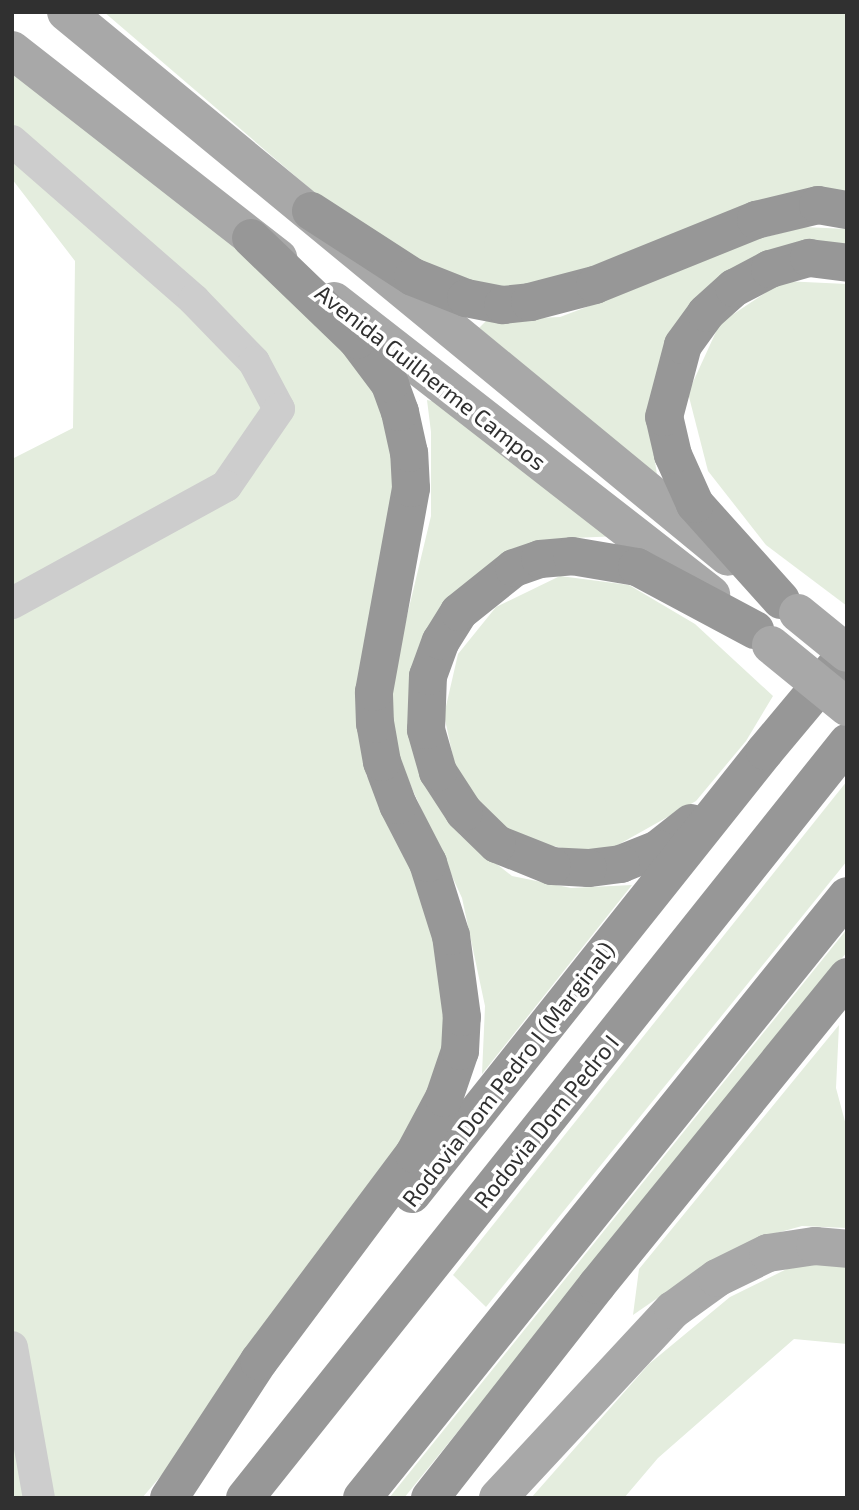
<!DOCTYPE html>
<style>
body{margin:0}
#map{position:relative;width:859px;height:1510px;overflow:hidden;background:#fff;font-family:"Exo 2",sans-serif}
div>[style]{position:absolute}
.green>*{inset:0;background:#e4edde}
.minor>*{height:32px;margin:-16px;padding:0 16px;transform-origin:16px;border-radius:16px;background:#cdcdcd}
.major>*{height:38px;margin:-19px;padding:0 19px;transform-origin:19px;border-radius:19px;background:#a8a8a8}
.highway>*{height:38px;margin:-19px;padding:0 19px;transform-origin:19px;border-radius:19px;background:#979797}
.major-bridge>*{height:38px;margin:-19px;padding:0 19px;transform-origin:19px;border-radius:19px;background:#a8a8a8}
span{translate:-50% -50%;white-space:nowrap;text-align:center;line-height:1.15;-webkit-text-stroke:7px #fff;paint-order:stroke}
.street-label{font-size:23px;color:#303030}
.frame{position:absolute;inset:0;border:14px solid #303030;pointer-events:none}
</style>
<div id="map">
<div class="green">
<div style="clip-path:polygon(104px 12px,847px 12px,847px 210px,568px 293px,413px 277px)"></div>
<div style="clip-path:polygon(12px 61px,150px 157px,390px 384px,411px 488px,366px 775px,434px 882px,460px 1051px,259px 1361px,142px 1498px,12px 1498px,12px 459px,73px 428px,75px 261px,12px 179px)"></div>
<div style="clip-path:polygon(804px 227px,847px 229px,847px 248px,734px 272px,650px 427px,657px 475px,479px 328px,487px 320px,560px 317px,637px 288px,717px 250px)"></div>
<div style="clip-path:polygon(783px 281px,847px 284px,847px 606px,766px 545px,708px 471px,688px 393px,720px 323px)"></div>
<div style="clip-path:polygon(427px 400px,449px 405px,620px 536px,573px 538px,440px 617px,428px 781px,460px 835px,512px 876px,571px 888px,632px 885px,482px 1074px,485px 1006px,462px 898px,399px 760px,389px 691px,431px 516px,431px 432px)"></div>
<div style="clip-path:polygon(560px 576px,629px 585px,695px 624px,773px 696px,746px 741px,696px 801px,600px 855px,515px 839px,458px 780px,444px 715px,458px 654px,496px 607px)"></div>
<div style="clip-path:polygon(847px 781px,847px 861px,486px 1307px,453px 1275px)"></div>
<div style="clip-path:polygon(847px 929px,847px 952px,404px 1498px,389px 1498px)"></div>
<div style="clip-path:polygon(839px 1025px,836px 1088px,847px 1129px,847px 1228px,802px 1226px,755px 1239px,704px 1266px,633px 1315px,639px 1269px)"></div>
<div style="clip-path:polygon(803px 1261px,847px 1262px,847px 1344px,794px 1339px,658px 1458px,624px 1498px,531px 1498px,649px 1364px,730px 1297px)"></div>
</div>
<div class="minor">
<div style="left:12px;top:141px;width:242px;rotate:41.1deg"></div>
<div style="left:194px;top:300px;width:86px;rotate:45.9deg"></div>
<div style="left:254px;top:362px;width:53px;rotate:62deg"></div>
<div style="left:279px;top:409px;width:93px;rotate:124.5deg"></div>
<div style="left:226px;top:486px;width:244px;rotate:151.3deg"></div>
<div style="left:12px;top:1347px;width:153px;rotate:79.9deg"></div>
</div>
<div class="major">
<div style="left:66px;top:12px;width:857px;rotate:39.46deg"></div>
<div style="left:12px;top:50px;width:338px;rotate:38deg"></div>
<div style="left:334px;top:301px;width:478px;rotate:37.9deg"></div>
<div style="left:498px;top:1498px;width:257px;rotate:-47.1deg"></div>
<div style="left:673px;top:1310px;width:54px;rotate:-36deg"></div>
<div style="left:717px;top:1278px;width:57px;rotate:-26.1deg"></div>
<div style="left:768px;top:1253px;width:48px;rotate:-8.5deg"></div>
<div style="left:815px;top:1246px;width:32px;rotate:5deg"></div>
</div>
<div class="highway">
<div style="left:311px;top:211px;width:121px;rotate:32.9deg"></div>
<div style="left:413px;top:277px;width:57px;rotate:21.6deg"></div>
<div style="left:466px;top:298px;width:38px;rotate:11deg"></div>
<div style="left:503px;top:305px;width:27px;rotate:-6deg"></div>
<div style="left:530px;top:302px;width:67px;rotate:-14.7deg"></div>
<div style="left:595px;top:285px;width:174px;rotate:-22deg"></div>
<div style="left:756px;top:220px;width:64px;rotate:-13.6deg"></div>
<div style="left:818px;top:205px;width:29px;rotate:10deg"></div>
<div style="left:781px;top:600px;width:129px;rotate:-131.9deg"></div>
<div style="left:695px;top:504px;width:54px;rotate:-114.2deg"></div>
<div style="left:673px;top:455px;width:39px;rotate:-103deg"></div>
<div style="left:664px;top:417px;width:74px;rotate:-75.2deg"></div>
<div style="left:683px;top:345px;width:39px;rotate:-54deg"></div>
<div style="left:706px;top:313px;width:38px;rotate:-42deg"></div>
<div style="left:734px;top:288px;width:41px;rotate:-27.8deg"></div>
<div style="left:770px;top:269px;width:41px;rotate:-15.8deg"></div>
<div style="left:809px;top:258px;width:38px;rotate:7deg"></div>
<div style="left:691px;top:823px;width:42px;rotate:141.8deg"></div>
<div style="left:658px;top:849px;width:40px;rotate:158deg"></div>
<div style="left:621px;top:864px;width:33px;rotate:173deg"></div>
<div style="left:588px;top:868px;width:36px;rotate:-177deg"></div>
<div style="left:552px;top:866px;width:59px;rotate:-158.2deg"></div>
<div style="left:497px;top:844px;width:46px;rotate:-135.9deg"></div>
<div style="left:464px;top:812px;width:48px;rotate:-123deg"></div>
<div style="left:438px;top:772px;width:44px;rotate:-105.9deg"></div>
<div style="left:426px;top:730px;width:54px;rotate:-87.9deg"></div>
<div style="left:428px;top:676px;width:37px;rotate:-70deg"></div>
<div style="left:441px;top:641px;width:34px;rotate:-58deg"></div>
<div style="left:459px;top:612px;width:70px;rotate:-38.7deg"></div>
<div style="left:514px;top:568px;width:28px;rotate:-19deg"></div>
<div style="left:540px;top:559px;width:32px;rotate:-5deg"></div>
<div style="left:572px;top:556px;width:66px;rotate:9.6deg"></div>
<div style="left:637px;top:567px;width:134px;rotate:28.1deg"></div>
<div style="left:412px;top:1194px;width:566px;rotate:-51.45deg"></div>
<div style="left:765px;top:751px;width:128px;rotate:-50.1deg"></div>
<div style="left:169px;top:1498px;width:164px;rotate:-56.7deg"></div>
<div style="left:259px;top:1361px;width:259px;rotate:-53.2deg"></div>
<div style="left:414px;top:1154px;width:64px;rotate:-61.8deg"></div>
<div style="left:444px;top:1098px;width:50px;rotate:-71.2deg"></div>
<div style="left:460px;top:1051px;width:34px;rotate:-87deg"></div>
<div style="left:462px;top:1017px;width:82px;rotate:-97.7deg"></div>
<div style="left:451px;top:936px;width:77px;rotate:-107.5deg"></div>
<div style="left:428px;top:863px;width:65px;rotate:-117.3deg"></div>
<div style="left:398px;top:805px;width:46px;rotate:-110.4deg"></div>
<div style="left:382px;top:762px;width:39px;rotate:-100deg"></div>
<div style="left:375px;top:724px;width:32px;rotate:-92deg"></div>
<div style="left:374px;top:692px;width:207px;rotate:-79.7deg"></div>
<div style="left:411px;top:488px;width:35px;rotate:-93deg"></div>
<div style="left:409px;top:453px;width:42px;rotate:-102.4deg"></div>
<div style="left:400px;top:412px;width:30px;rotate:-110deg"></div>
<div style="left:390px;top:384px;width:55px;rotate:-126.9deg"></div>
<div style="left:357px;top:340px;width:147px;rotate:-136.1deg"></div>
<div style="left:245px;top:1498px;width:966px;rotate:-51.43deg"></div>
<div style="left:362px;top:1498px;width:773px;rotate:-51.14deg"></div>
<div style="left:430px;top:1498px;width:271px;rotate:-51.9deg"></div>
<div style="left:597px;top:1285px;width:397px;rotate:-50.9deg"></div>
</div>
<div class="major-bridge">
<div style="left:798px;top:613px;width:63px;rotate:39.2deg"></div>
<div style="left:771px;top:645px;width:98px;rotate:39.2deg"></div>
</div>
<div class="street-label">
<span style="left:431px;top:377px;rotate:38deg">Avenida Guilherme Campos</span>
<span style="left:508px;top:1074px;rotate:-52deg">Rodovia Dom Pedro I (Marginal)</span>
<span style="left:546px;top:1121px;rotate:-51deg">Rodovia Dom Pedro I</span>
</div>
<div class="frame"></div>
</div>
